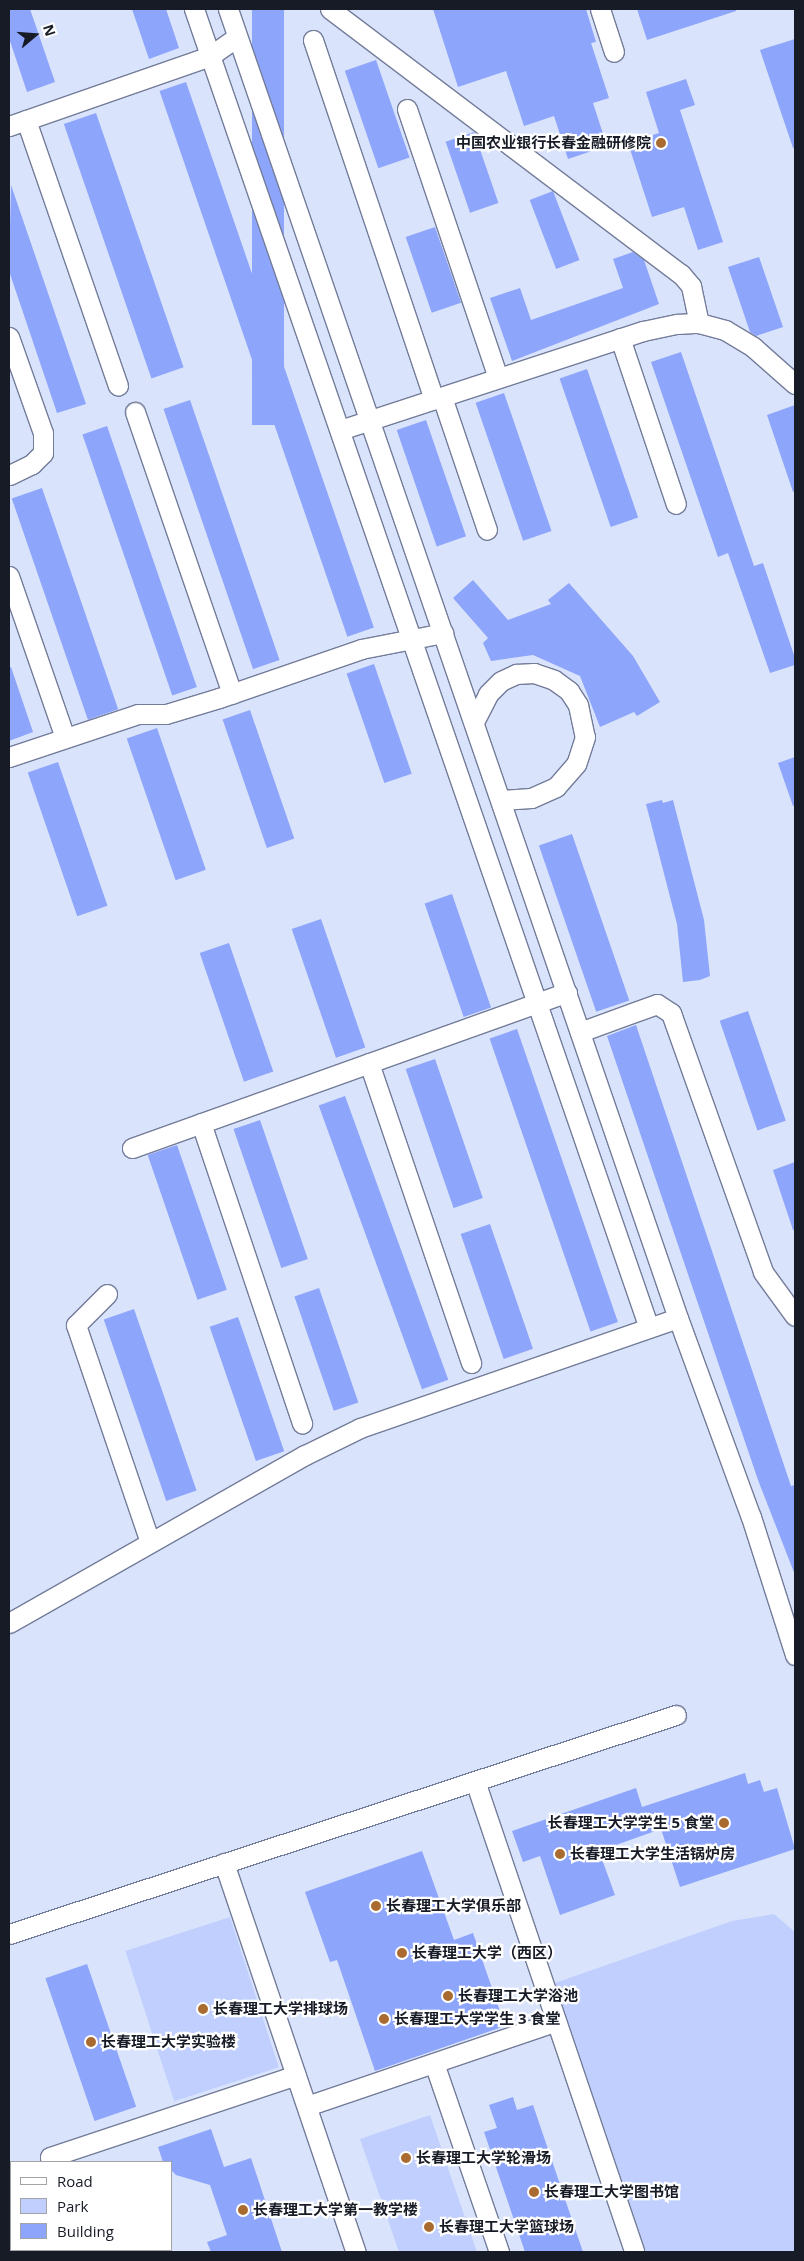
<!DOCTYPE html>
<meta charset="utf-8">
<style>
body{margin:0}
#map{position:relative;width:804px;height:2261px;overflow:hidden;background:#dae3fc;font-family:"Open Sans","Noto Sans SC",sans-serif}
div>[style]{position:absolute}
.green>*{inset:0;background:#c0cffd;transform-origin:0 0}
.building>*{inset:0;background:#8da5fa;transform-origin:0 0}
.roads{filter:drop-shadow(1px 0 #737c99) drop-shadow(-1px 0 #737c99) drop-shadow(0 1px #737c99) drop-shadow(0 -1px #737c99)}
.minor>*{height:19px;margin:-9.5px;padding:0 9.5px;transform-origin:9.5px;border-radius:9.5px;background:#fff}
.dots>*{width:14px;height:14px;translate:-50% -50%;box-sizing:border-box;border:2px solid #fff;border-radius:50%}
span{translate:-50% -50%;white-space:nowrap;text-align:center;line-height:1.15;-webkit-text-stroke:4.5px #fff;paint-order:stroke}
.poi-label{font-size:15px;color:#171b26;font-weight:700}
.right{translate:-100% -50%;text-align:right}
.left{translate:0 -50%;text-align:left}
.frame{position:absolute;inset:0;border:10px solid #171b26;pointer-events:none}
.legend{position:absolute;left:10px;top:2161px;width:162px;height:90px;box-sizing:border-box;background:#fff;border:1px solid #a2a4a8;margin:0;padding:6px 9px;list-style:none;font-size:15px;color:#171b26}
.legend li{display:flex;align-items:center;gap:10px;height:25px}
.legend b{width:25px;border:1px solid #a2a4a8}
.north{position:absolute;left:10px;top:10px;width:50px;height:50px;-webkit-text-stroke:4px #fff;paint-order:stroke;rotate:72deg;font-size:14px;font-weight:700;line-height:20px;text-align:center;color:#171b26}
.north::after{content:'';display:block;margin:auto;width:18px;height:22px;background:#171b26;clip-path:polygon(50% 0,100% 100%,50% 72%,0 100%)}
</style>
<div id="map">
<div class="green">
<div style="clip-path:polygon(774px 1914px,795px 1932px,795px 2252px,646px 2252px,555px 1983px,732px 1921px)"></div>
<div style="left:230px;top:1917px;width:158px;height:110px;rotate:72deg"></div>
<div style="clip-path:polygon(430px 2115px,451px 2177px,477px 2252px,399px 2252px,360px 2139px)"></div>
</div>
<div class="building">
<div style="clip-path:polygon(9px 9px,30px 9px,55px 82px,27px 92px,9px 38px)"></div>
<div style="clip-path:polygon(132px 9px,166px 9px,179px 48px,149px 59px)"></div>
<div style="left:252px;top:9px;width:32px;height:416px"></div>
<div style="clip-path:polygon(433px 9px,586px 9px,596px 42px,591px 43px,609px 98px,593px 103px,607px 146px,568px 159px,554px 116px,524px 126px,506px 71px,458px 87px)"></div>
<div style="clip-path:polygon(637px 9px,736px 9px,736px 11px,647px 40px)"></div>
<div style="clip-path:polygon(795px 39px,795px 148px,793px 148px,760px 50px)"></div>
<div style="left:376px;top:60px;width:103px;height:33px;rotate:71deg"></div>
<div style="clip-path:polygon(686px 79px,695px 105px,680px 110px,723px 242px,698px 250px,684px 207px,652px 217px,628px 143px,659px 133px,646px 92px)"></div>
<div style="left:186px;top:82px;width:577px;height:28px;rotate:71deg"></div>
<div style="left:96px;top:113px;width:269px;height:34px;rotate:71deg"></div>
<div style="left:474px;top:132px;width:75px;height:30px;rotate:71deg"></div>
<div style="clip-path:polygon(11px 185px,86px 404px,57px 413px,9px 271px)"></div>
<div style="left:553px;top:191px;width:74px;height:25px;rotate:69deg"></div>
<div style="left:435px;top:227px;width:80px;height:31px;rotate:71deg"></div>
<div style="clip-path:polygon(633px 252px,644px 260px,659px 304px,512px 361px,490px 298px,520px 288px,531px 320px,623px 288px,613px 259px)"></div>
<div style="clip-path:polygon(759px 257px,783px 327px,756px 336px,750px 332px,728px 267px)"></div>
<div style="clip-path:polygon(681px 352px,754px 566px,763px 563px,795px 658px,795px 665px,770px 673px,728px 553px,718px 557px,651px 362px)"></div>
<div style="left:587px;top:369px;width:157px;height:29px;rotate:71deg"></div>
<div style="left:504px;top:393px;width:146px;height:30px;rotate:71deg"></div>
<div style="left:190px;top:400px;width:275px;height:28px;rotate:71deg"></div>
<div style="clip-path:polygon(795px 405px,795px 491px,793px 492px,767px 415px)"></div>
<div style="left:426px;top:420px;width:123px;height:31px;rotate:71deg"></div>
<div style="left:107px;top:426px;width:276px;height:26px;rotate:71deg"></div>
<div style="left:42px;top:488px;width:234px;height:32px;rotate:71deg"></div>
<div style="clip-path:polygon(473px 580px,508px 620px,551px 604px,548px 600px,569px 583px,633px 656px,660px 702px,637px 716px,634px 712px,600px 727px,580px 676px,533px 655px,491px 661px,483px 643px,488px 638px,453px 598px)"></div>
<div style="left:374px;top:664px;width:116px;height:29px;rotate:71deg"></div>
<div style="clip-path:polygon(11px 667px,33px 732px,9px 741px,9px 668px)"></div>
<div style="left:250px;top:710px;width:136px;height:29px;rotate:71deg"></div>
<div style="left:157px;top:728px;width:150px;height:32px;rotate:71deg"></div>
<div style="clip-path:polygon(795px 757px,795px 805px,793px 806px,778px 763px)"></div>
<div style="left:58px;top:762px;width:152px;height:32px;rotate:71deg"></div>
<div style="clip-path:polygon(662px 800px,663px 803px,673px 800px,704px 920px,710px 976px,700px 980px,683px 982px,677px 924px,646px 804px)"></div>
<div style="left:572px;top:834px;width:176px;height:35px;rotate:71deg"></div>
<div style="left:452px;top:894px;width:120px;height:29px;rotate:71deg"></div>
<div style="left:321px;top:919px;width:136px;height:31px;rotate:71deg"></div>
<div style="left:229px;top:943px;width:136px;height:31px;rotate:71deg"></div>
<div style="left:748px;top:1011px;width:116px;height:30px;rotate:71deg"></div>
<div style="clip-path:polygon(636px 1025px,791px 1486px,795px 1485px,795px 1575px,758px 1480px,607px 1036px)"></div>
<div style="left:517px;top:1029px;width:310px;height:29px;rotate:71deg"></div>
<div style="left:435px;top:1059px;width:147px;height:31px;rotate:71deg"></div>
<div style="left:345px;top:1096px;width:302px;height:28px;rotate:70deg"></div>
<div style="left:260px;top:1120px;width:147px;height:28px;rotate:71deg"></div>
<div style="left:177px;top:1145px;width:153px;height:31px;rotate:71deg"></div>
<div style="clip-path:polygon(795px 1162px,795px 1230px,793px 1230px,773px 1170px)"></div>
<div style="left:490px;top:1224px;width:132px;height:31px;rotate:71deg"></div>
<div style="left:319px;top:1288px;width:121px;height:26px;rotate:71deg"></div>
<div style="left:134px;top:1309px;width:192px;height:32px;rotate:71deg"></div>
<div style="left:238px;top:1317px;width:142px;height:30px;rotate:71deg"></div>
<div style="clip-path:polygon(745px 1773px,748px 1784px,760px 1780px,764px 1792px,777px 1788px,795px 1849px,680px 1887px,661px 1829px,599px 1851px,615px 1895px,560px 1915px,540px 1856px,523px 1862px,512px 1831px,636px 1788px,642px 1807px)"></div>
<div style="clip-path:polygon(422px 1851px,454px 1940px,473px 1933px,505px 2026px,375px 2071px,337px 1960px,330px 1962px,305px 1892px)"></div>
<div style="left:87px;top:1964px;width:151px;height:44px;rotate:71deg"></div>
<div style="clip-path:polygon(513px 2097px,517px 2110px,533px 2105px,583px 2252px,525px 2252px,484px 2132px,497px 2128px,489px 2105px)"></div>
<div style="clip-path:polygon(211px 2129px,224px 2167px,251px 2158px,282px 2252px,211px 2252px,207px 2242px,227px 2235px,210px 2185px,176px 2175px,171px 2170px,171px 2162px,163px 2162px,158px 2147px)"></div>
</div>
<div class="roads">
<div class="minor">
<div style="left:194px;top:9px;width:1395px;rotate:70.97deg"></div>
<div style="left:228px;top:9px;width:1384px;rotate:71.03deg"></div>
<div style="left:678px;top:1318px;width:212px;rotate:69.9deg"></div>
<div style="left:751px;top:1517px;width:145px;rotate:72.3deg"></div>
<div style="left:330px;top:9px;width:440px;rotate:37.1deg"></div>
<div style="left:681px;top:274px;width:16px;rotate:50deg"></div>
<div style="left:691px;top:286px;width:38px;rotate:78deg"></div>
<div style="left:600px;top:9px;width:45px;rotate:72deg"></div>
<div style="left:313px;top:40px;width:379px;rotate:71.4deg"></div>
<div style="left:407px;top:109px;width:284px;rotate:71.3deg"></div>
<div style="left:26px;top:120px;width:281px;rotate:70.9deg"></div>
<div style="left:9px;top:126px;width:213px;rotate:-19.2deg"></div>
<div style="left:210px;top:56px;width:33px;rotate:-35deg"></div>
<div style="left:9px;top:337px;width:102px;rotate:70.5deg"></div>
<div style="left:43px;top:433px;width:20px;rotate:90deg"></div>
<div style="left:43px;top:453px;width:16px;rotate:135deg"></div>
<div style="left:32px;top:464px;width:25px;rotate:154deg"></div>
<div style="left:620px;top:338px;width:175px;rotate:71.4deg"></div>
<div style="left:442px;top:397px;width:140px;rotate:71.3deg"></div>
<div style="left:135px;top:412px;width:298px;rotate:71deg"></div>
<div style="left:340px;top:430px;width:319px;rotate:-18.1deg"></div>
<div style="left:643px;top:331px;width:35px;rotate:-12deg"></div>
<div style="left:677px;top:324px;width:22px;rotate:-3deg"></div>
<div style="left:699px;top:323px;width:27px;rotate:15deg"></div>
<div style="left:725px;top:330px;width:33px;rotate:31deg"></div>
<div style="left:753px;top:347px;width:56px;rotate:41.4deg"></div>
<div style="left:9px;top:576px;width:171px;rotate:70.9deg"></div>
<div style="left:474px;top:722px;width:31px;rotate:-63deg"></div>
<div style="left:488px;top:694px;width:18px;rotate:-45deg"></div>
<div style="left:501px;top:681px;width:17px;rotate:-25deg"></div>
<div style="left:516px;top:674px;width:18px;rotate:-3deg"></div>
<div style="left:534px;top:673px;width:21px;rotate:19deg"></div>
<div style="left:554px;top:680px;width:19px;rotate:36deg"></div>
<div style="left:569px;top:691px;width:17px;rotate:57deg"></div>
<div style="left:578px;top:705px;width:33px;rotate:78deg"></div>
<div style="left:585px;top:737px;width:28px;rotate:108deg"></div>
<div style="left:576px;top:764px;width:30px;rotate:131deg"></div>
<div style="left:556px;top:787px;width:27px;rotate:156deg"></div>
<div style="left:531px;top:798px;width:30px;rotate:176deg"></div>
<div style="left:9px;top:757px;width:136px;rotate:-18.4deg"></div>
<div style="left:138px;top:714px;width:28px"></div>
<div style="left:166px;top:714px;width:55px;rotate:-16.8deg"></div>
<div style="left:219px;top:698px;width:150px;rotate:-19deg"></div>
<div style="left:361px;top:649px;width:84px;rotate:-11deg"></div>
<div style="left:580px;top:1032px;width:82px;rotate:-20deg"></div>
<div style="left:657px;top:1004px;width:17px;rotate:33deg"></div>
<div style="left:671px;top:1013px;width:275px;rotate:70.4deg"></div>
<div style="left:763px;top:1272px;width:54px;rotate:54deg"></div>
<div style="left:369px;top:1063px;width:317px;rotate:71.2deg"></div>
<div style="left:201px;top:1123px;width:317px;rotate:71.4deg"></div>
<div style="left:132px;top:1148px;width:462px;rotate:-19.7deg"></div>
<div style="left:107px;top:1294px;width:44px;rotate:135deg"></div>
<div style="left:76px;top:1325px;width:229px;rotate:71.2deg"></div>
<div style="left:9px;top:1623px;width:340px;rotate:-29.6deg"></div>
<div style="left:305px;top:1455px;width:61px;rotate:-26.1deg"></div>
<div style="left:360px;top:1428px;width:336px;rotate:-19.1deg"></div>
<div style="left:475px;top:1781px;width:497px;rotate:71.3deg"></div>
<div style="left:224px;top:1863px;width:411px;rotate:71.3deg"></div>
<div style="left:9px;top:1934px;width:702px;rotate:-18.18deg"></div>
<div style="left:434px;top:2063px;width:200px;rotate:71deg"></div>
<div style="left:307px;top:2106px;width:263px;rotate:-18.8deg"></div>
<div style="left:52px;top:2162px;width:5px;rotate:-112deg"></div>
<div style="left:50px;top:2157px;width:259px;rotate:-18.4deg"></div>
<div style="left:81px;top:2250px;width:2px;rotate:63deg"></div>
</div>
</div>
<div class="dots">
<div style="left:661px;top:143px;background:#a96b30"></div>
<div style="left:724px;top:1823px;background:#a96b30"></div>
<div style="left:560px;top:1854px;background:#a96b30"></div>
<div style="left:376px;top:1906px;background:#a96b30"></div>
<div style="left:402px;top:1953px;background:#a96b30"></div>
<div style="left:448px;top:1996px;background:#a96b30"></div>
<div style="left:203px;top:2009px;background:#a96b30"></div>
<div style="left:384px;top:2019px;background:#a96b30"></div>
<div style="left:91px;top:2042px;background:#a96b30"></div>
<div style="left:406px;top:2158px;background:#a96b30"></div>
<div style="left:534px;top:2192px;background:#a96b30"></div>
<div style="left:243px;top:2210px;background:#a96b30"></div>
<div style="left:429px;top:2227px;background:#a96b30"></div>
</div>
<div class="poi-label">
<span class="right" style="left:651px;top:143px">中国农业银行长春金融研修院</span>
<span class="right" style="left:714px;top:1823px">长春理工大学学生 5 食堂</span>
<span class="left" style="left:570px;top:1854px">长春理工大学生活锅炉房</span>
<span class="left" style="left:386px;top:1906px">长春理工大学俱乐部</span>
<span class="left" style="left:412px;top:1953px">长春理工大学（西区）</span>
<span class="left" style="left:458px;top:1996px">长春理工大学浴池</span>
<span class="left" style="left:213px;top:2009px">长春理工大学排球场</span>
<span class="left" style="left:394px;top:2019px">长春理工大学学生 3 食堂</span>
<span class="left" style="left:101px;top:2042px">长春理工大学实验楼</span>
<span class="left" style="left:416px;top:2158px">长春理工大学轮滑场</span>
<span class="left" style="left:544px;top:2192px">长春理工大学图书馆</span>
<span class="left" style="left:253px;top:2210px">长春理工大学第一教学楼</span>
<span class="left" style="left:439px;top:2227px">长春理工大学篮球场</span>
</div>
<div class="frame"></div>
<ul class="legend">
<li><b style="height:6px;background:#fff"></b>Road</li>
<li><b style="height:14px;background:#c0cffd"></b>Park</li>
<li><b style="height:14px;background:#8da5fa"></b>Building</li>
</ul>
<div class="north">N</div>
</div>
